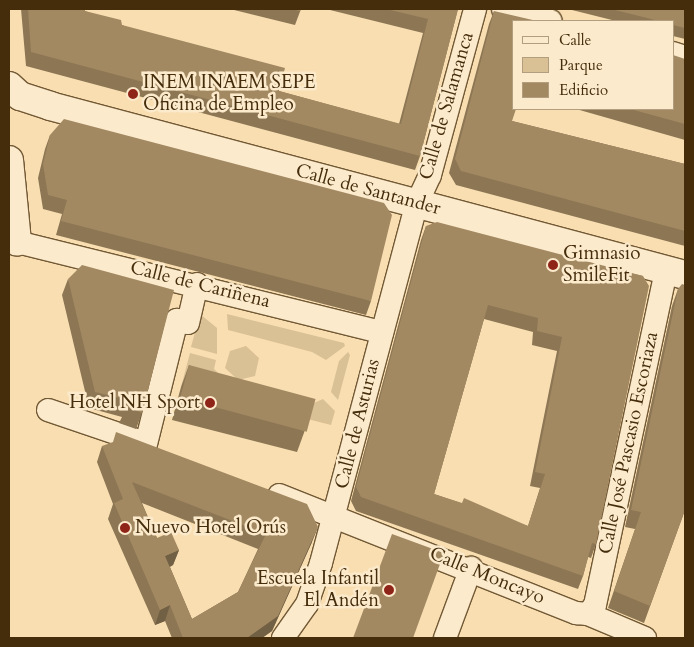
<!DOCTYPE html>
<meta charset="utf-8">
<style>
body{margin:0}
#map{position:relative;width:694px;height:647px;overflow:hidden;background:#f9deb1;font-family:Cardo,serif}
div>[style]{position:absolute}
.green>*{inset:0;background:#dac095}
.roads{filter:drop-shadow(1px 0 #725935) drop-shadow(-1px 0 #725935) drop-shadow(0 1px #725935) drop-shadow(0 -1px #725935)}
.street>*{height:22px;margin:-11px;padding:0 11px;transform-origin:11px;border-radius:11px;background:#fbeacc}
.secondary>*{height:28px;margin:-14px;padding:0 14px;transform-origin:14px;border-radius:14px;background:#fbeacc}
.wall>*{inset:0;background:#8c7654}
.shaded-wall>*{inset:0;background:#726045}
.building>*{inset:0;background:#a38962;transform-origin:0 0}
.dots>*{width:14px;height:14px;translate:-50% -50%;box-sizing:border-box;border:2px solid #fbeacc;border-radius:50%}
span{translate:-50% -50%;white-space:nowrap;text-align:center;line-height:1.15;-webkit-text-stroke:5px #fbeacc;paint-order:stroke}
.poi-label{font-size:19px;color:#452d0c}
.left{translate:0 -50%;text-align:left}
.right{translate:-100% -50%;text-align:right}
.street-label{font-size:19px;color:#452d0c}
.frame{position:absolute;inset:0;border:10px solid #452d0c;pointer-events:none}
.legend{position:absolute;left:512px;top:20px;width:162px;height:90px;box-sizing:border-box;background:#fbeacc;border:1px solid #b29e7f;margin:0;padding:6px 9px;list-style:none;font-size:15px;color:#452d0c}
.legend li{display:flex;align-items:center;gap:10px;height:25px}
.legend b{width:25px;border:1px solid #b29e7f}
</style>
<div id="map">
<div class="green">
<div style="clip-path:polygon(200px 314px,217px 328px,217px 354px,191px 347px)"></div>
<div style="clip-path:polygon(227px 314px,344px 343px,345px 346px,326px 360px,312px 352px,228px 330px)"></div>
<div style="clip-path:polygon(246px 346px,259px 358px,255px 376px,238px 380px,225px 368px,230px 351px)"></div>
<div style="clip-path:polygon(348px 352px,350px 355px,338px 400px,331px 392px,339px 361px)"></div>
<div style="clip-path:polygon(190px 353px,216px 360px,214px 369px,235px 389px,309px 405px,323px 399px,335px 411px,331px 425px,181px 387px)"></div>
</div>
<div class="roads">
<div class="street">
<div style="left:503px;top:9px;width:49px;rotate:14deg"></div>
<div style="left:673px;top:53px;width:13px;rotate:18deg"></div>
<div style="left:17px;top:242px;width:376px;rotate:13.9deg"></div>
<div style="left:48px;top:410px;width:102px;rotate:18.8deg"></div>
<div style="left:146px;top:444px;width:128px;rotate:-76deg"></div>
<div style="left:177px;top:320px;width:11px;rotate:15deg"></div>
<div style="left:188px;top:323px;width:40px;rotate:-77deg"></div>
<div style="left:279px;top:495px;width:320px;rotate:21.7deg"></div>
<div style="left:576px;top:613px;width:12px;rotate:5deg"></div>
<div style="left:588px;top:614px;width:11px;rotate:-52deg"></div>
<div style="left:595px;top:605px;width:342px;rotate:-78deg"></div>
<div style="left:588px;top:614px;width:62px;rotate:22.8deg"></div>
<div style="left:283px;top:638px;width:42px;rotate:-54.8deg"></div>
<div style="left:307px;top:604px;width:43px;rotate:-71.1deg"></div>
<div style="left:321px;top:563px;width:373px;rotate:-75.1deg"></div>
<div style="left:417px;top:203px;width:31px;rotate:-65deg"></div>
<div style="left:430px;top:175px;width:172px;rotate:-74.8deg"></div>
<div style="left:445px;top:638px;width:75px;rotate:-69.6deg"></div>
</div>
<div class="secondary">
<div style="left:9px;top:86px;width:15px;rotate:42deg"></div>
<div style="left:20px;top:96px;width:32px;rotate:18deg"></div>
<div style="left:50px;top:106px;width:657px;rotate:14.9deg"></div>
<div style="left:9px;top:160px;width:82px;rotate:84.4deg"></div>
</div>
</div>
<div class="wall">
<div style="clip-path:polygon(21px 9px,85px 9px,85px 11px,122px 25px,279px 91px,399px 124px,423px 33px,326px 9px,458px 9px,420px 156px,415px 170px,26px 66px)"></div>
<div style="clip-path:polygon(230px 9px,301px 9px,295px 25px)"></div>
<div style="clip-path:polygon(568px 9px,685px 9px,685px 39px,673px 36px,673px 21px,616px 21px)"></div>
<div style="clip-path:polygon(494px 11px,512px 121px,685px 164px,685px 246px,456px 185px,449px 173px,489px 24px)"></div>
<div style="clip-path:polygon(685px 59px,685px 140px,576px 109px,673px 109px)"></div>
<div style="clip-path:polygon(50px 135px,371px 301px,366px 315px,56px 235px,62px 214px,43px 209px,38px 178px,45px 149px)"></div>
<div style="clip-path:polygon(evenodd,426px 226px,643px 276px,596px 544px,591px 558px,588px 557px,583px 576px,578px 589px,356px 511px,351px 501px,421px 240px,426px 226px,484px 319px,533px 332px,532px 345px,557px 351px,530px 486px,540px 488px,528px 526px,434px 494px,484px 319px)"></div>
<div style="clip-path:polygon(68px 279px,142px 413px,136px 429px,119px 423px,122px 417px,89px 408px,62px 295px)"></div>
<div style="clip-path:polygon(678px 289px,685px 510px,644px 623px,608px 608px,635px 529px,625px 527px,672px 306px)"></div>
<div style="clip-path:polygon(189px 365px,305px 430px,297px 452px,172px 420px,181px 387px)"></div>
<div style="clip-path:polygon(evenodd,102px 446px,312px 542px,272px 631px,262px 638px,172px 638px,165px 621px,155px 625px,108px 519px,113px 504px,97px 462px,102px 446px,142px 503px,258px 549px,238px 592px,192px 619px,170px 567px,173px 565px,179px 550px,157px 538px,142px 503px)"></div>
</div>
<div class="shaded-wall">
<div style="clip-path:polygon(318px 527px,312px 542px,272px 631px,262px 638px,247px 638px)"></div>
<div style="clip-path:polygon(179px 550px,173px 565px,159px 571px,165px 556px)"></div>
<div style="clip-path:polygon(170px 605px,165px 621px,155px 625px,160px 610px)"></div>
</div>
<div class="building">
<div style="clip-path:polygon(28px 9px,85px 9px,85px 11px,121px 20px,122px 25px,285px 68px,279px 91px,401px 124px,428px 19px,386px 9px,458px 9px,420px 156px,31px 52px)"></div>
<div style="clip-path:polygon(291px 9px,301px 9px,300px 11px)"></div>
<div style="clip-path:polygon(611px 9px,685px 9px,685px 28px,673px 25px,673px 21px,659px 21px)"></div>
<div style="clip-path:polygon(494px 11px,537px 21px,513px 21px,513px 109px,516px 109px,512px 121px,685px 164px,685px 231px,461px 171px,455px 159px)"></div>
<div style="clip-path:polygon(673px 55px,685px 59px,685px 124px,630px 109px,673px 109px)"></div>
<div style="clip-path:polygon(64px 119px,384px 203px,392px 215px,371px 301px,61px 221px,67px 200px,48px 195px,43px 164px,50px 135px)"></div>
<div style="clip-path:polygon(evenodd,437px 222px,643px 276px,649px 286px,596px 544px,592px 543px,583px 576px,361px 497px,356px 487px,426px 226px,437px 222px,488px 305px,538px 318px,537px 331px,562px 337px,535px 472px,545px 474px,528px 526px,464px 498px,462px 503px,434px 494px,488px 305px)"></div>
<div style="clip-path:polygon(82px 265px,174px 290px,142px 413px,125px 406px,128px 400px,95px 392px,68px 279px)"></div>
<div style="clip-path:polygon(682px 284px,685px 285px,685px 510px,650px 606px,614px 591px,641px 512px,631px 510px,678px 289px)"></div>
<div style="left:189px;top:365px;width:131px;height:34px;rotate:15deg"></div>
<div style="clip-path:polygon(evenodd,116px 432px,307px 504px,318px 527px,278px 616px,247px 638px,183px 638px,170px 605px,160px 610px,114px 503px,123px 499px,102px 446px,113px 442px,116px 432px,132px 482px,266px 534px,238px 592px,192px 619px,165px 556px,179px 550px,171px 532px,157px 538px,132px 482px)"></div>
<div style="clip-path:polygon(392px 534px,444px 553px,413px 638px,353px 638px)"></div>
</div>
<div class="dots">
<div style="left:133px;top:94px;background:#8f2418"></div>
<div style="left:553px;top:265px;background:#8f2418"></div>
<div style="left:210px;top:403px;background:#8f2418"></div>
<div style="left:125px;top:528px;background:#8f2418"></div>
<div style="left:389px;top:590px;background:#8f2418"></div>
</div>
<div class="poi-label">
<span class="left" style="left:143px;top:94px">INEM INAEM SEPE<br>Oficina de Empleo</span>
<span class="left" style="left:563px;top:265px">Gimnasio<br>SmileFit</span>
<span class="right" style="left:200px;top:403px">Hotel NH Sport</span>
<span class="left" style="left:135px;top:528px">Nuevo Hotel Orús</span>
<span class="right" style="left:379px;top:590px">Escuela Infantil<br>El Andén</span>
</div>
<div class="street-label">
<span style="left:447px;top:106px;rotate:-74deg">Calle de Salamanca</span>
<span style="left:368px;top:190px;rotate:15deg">Calle de Santander</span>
<span style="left:200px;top:285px;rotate:14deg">Calle de Cariñena</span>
<span style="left:358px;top:424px;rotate:-76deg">Calle de Asturias</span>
<span style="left:629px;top:443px;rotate:-78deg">Calle José Pascasio Escoriaza</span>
<span style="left:487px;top:576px;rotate:22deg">Calle Moncayo</span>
</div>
<div class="frame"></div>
<ul class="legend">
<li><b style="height:6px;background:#fbeacc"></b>Calle</li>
<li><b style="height:14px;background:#dac095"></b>Parque</li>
<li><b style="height:14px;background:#a38962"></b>Edificio</li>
</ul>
</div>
